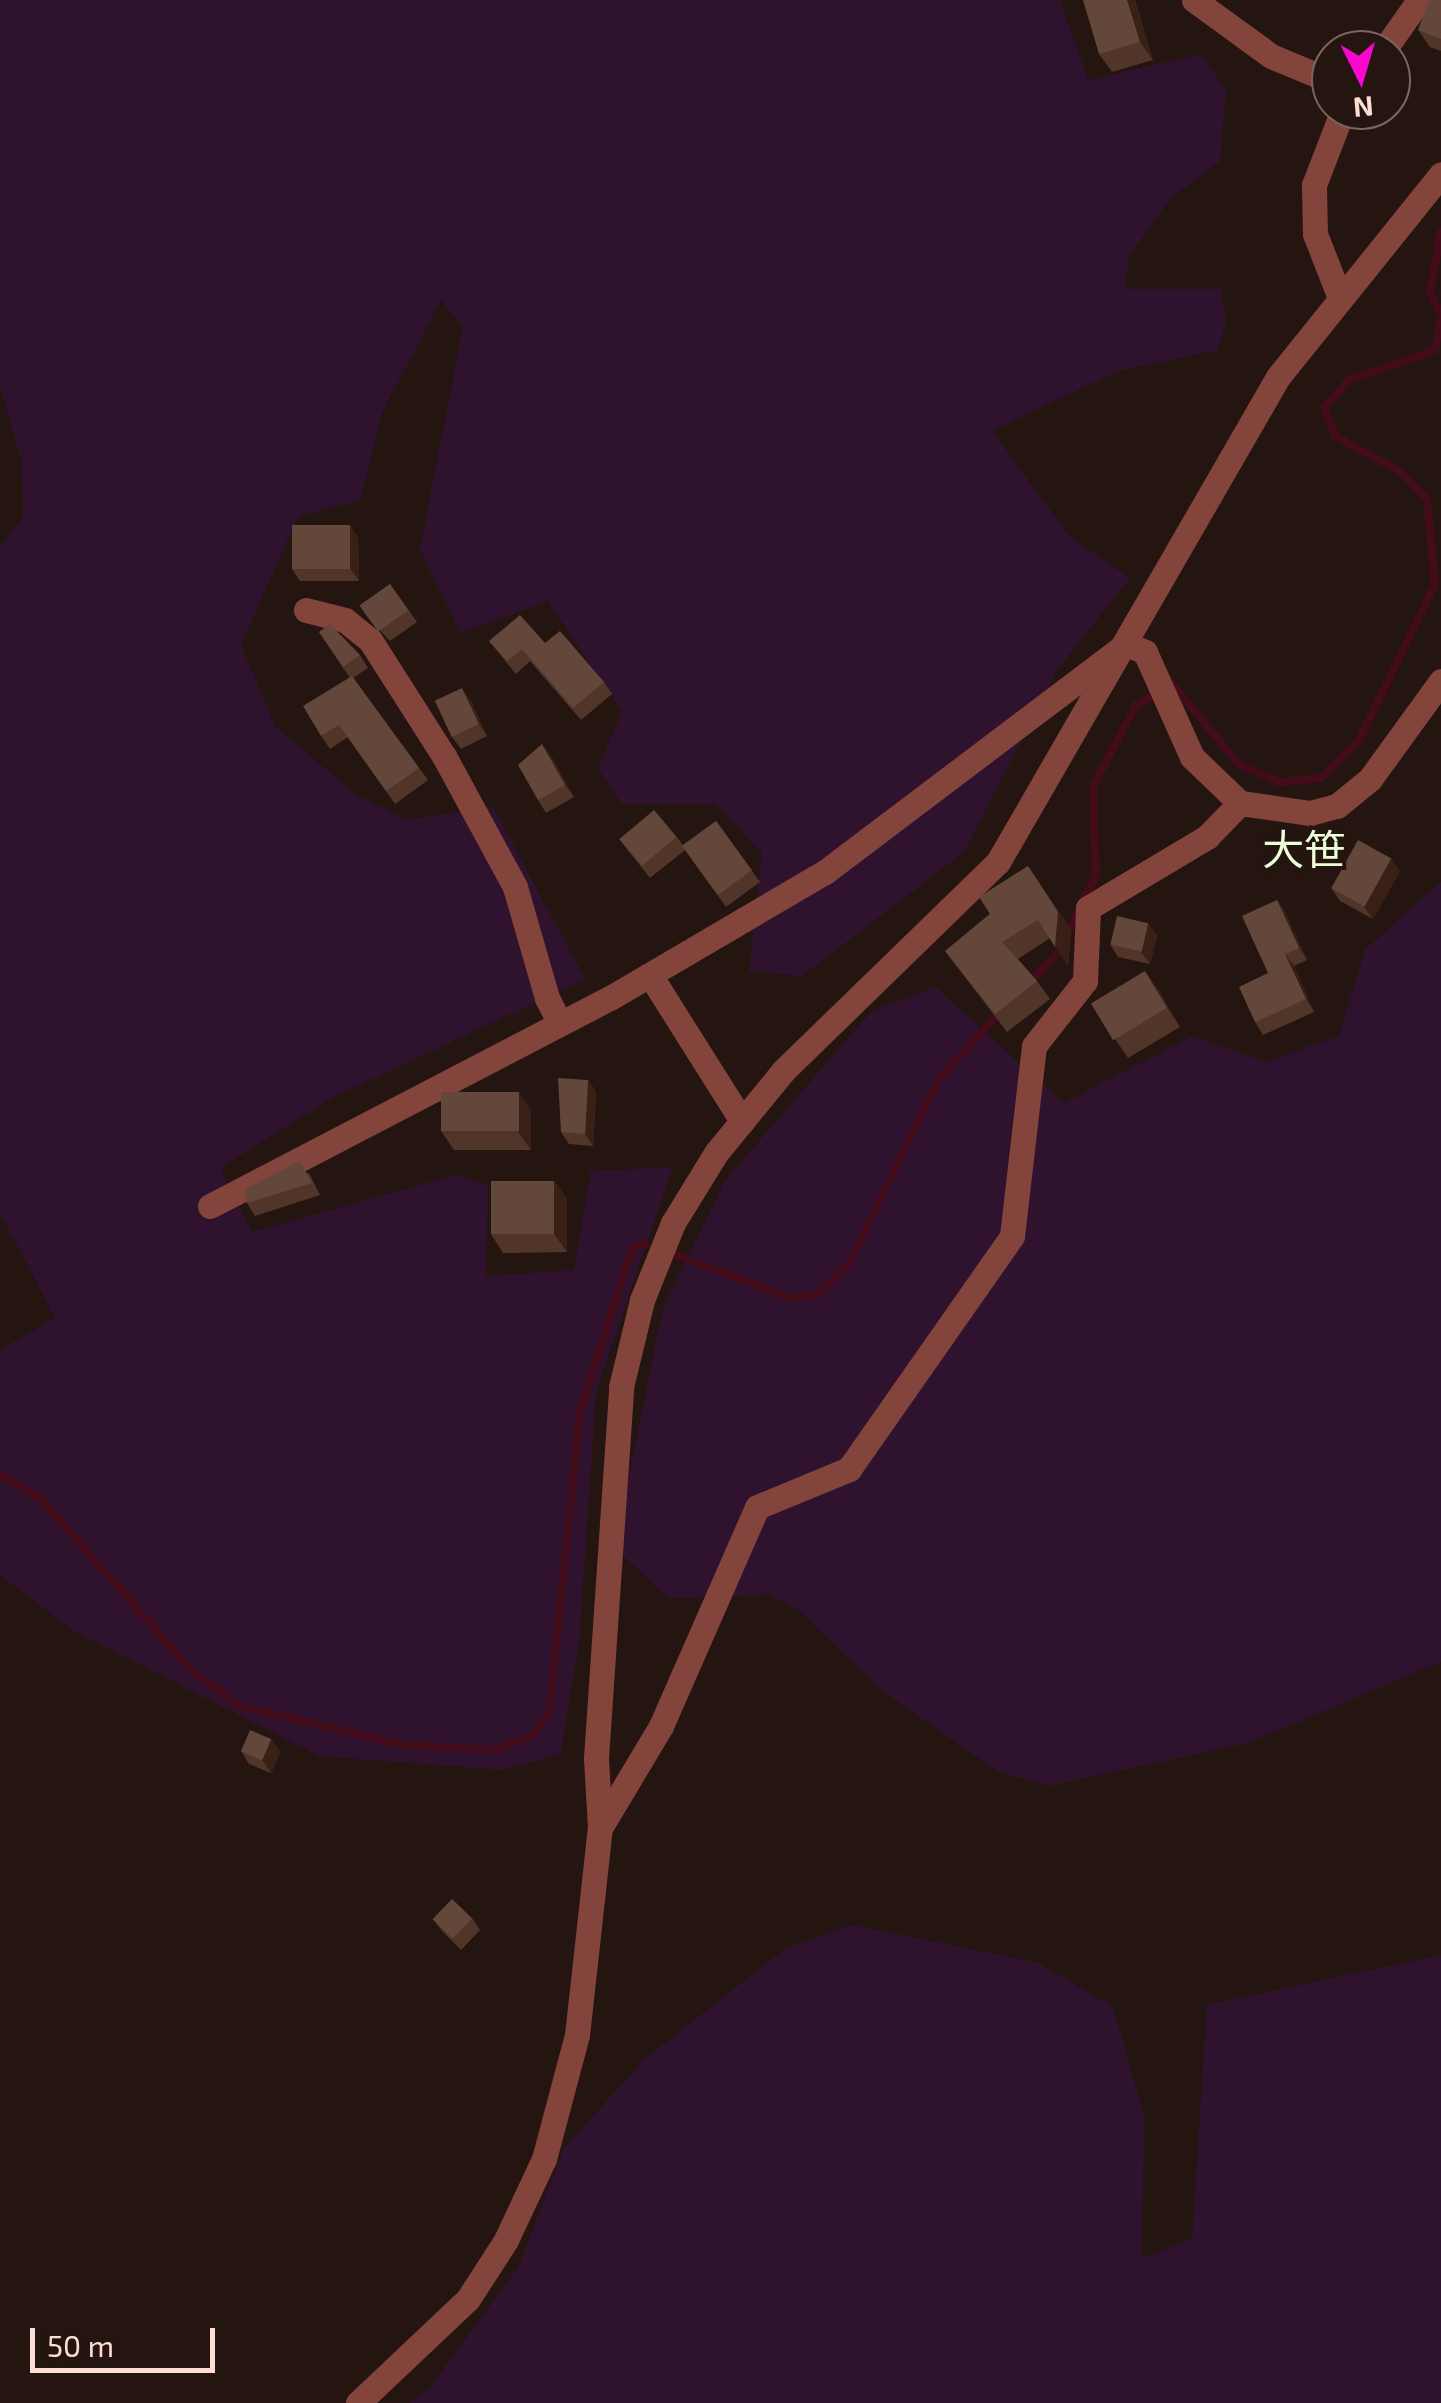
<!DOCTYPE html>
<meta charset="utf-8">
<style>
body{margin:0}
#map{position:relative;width:1441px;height:2403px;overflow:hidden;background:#251510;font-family:"Exo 2","Noto Sans JP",sans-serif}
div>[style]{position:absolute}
.green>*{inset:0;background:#2f132e}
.stream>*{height:8px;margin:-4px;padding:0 4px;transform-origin:4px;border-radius:4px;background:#420c1b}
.minor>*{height:25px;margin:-12.5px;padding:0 12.5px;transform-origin:12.5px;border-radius:12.5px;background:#83443c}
.wall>*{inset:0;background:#523529}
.shaded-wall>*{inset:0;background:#382017}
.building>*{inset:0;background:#64473b;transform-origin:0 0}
span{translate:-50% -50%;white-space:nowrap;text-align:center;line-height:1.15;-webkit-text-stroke:8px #251510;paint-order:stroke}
.quarter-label{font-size:42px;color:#ecfed7}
.north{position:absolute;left:1311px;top:30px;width:100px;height:100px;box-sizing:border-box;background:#251510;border:2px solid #7c655f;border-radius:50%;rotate:175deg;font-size:28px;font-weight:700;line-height:40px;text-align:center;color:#feddd5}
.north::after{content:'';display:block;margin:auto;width:35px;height:45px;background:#f807cc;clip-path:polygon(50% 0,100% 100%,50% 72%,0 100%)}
.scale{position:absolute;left:30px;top:2328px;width:185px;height:45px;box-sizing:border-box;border:5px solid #feddd5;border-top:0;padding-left:12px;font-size:30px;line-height:35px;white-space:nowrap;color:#feddd5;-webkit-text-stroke:8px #251510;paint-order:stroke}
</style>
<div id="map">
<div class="green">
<div style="clip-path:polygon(0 0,1060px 0,1088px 80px,1202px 54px,1226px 92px,1220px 161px,1171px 198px,1129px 256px,1125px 289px,1221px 289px,1226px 322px,1218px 350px,1118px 371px,992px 431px,1070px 537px,1130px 578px,1057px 670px,964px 852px,802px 976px,749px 971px,762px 853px,716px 804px,622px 804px,598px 768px,622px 712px,548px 601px,461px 633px,420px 549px,463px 327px,441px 300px,381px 415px,361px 500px,298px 516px,241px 645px,275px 726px,356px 795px,406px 820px,493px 807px,585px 979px,330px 1099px,220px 1168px,252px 1232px,456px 1175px,488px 1185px,486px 1276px,574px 1270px,591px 1171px,673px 1167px,596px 1392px,579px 1643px,561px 1754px,504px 1770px,319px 1756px,73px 1630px,0 1575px,0 1350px,55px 1318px,0 1212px,0 547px,23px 517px,22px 463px,0 386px)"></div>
<div style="clip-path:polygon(1441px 881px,1441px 1662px,1248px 1743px,1048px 1786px,997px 1771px,881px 1690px,799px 1610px,768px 1595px,669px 1599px,615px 1548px,662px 1311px,726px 1179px,872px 1011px,935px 987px,1064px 1103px,1193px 1036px,1266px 1062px,1339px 1036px,1365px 950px)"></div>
<div style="clip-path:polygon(851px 1925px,1039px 1963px,1113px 2007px,1144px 2116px,1142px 2259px,1192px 2238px,1207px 2005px,1441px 1955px,1441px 2403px,409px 2403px,427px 2391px,518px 2268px,564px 2148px,646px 2058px,786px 1948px)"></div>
</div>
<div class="stream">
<div style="left:1441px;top:232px;width:61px;rotate:100.4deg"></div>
<div style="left:1430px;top:292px;width:26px;rotate:65deg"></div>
<div style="left:1027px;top:985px;width:45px;rotate:-45.9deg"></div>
<div style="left:1058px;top:953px;width:87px;rotate:-64deg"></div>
<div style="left:1096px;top:875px;width:88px;rotate:-92deg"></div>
<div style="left:1093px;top:787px;width:93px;rotate:-62.3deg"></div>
<div style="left:1136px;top:705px;width:42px;rotate:-28.4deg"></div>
<div style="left:1173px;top:685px;width:104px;rotate:50.1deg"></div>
<div style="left:1240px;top:765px;width:43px;rotate:23.6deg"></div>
<div style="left:1279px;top:782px;width:42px;rotate:-5.4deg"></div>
<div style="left:1321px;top:778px;width:52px;rotate:-44.2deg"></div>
<div style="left:1358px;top:742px;width:175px;rotate:-63.9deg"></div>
<div style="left:1435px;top:585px;width:86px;rotate:-95.3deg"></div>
<div style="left:1427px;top:499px;width:37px;rotate:-134deg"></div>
<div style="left:1401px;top:472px;width:75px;rotate:-151.4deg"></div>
<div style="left:1335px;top:436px;width:31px;rotate:-111deg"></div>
<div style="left:1324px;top:407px;width:37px;rotate:-47deg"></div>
<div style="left:1349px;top:380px;width:91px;rotate:-19.2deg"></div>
<div style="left:1435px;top:350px;width:33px;rotate:-79deg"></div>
<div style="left:671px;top:1253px;width:127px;rotate:20.7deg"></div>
<div style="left:790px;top:1298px;width:29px;rotate:-8deg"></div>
<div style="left:819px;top:1294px;width:41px;rotate:-45deg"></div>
<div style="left:848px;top:1265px;width:208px;rotate:-63.8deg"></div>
<div style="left:940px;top:1078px;width:89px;rotate:-47.7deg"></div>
<div style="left:0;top:1474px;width:47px;rotate:31deg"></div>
<div style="left:40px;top:1498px;width:229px;rotate:48.7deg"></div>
<div style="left:191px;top:1670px;width:58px;rotate:37.3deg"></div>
<div style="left:237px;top:1705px;width:170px;rotate:13.6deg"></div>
<div style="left:402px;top:1745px;width:93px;rotate:3.1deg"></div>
<div style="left:495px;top:1750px;width:41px;rotate:-21.5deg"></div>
<div style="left:533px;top:1735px;width:27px;rotate:-54deg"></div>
<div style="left:549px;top:1713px;width:303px;rotate:-84.1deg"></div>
<div style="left:580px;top:1412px;width:172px;rotate:-72.4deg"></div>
<div style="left:632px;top:1248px;width:14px;rotate:-17deg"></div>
</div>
<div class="minor">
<div style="left:1194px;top:0;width:95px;rotate:36deg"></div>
<div style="left:1271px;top:56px;width:65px;rotate:22.6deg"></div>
<div style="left:1384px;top:50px;width:61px;rotate:-55deg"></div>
<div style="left:1340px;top:298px;width:69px;rotate:-111.3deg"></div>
<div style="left:1315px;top:234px;width:49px;rotate:-91.2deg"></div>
<div style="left:1314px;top:185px;width:80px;rotate:-68.9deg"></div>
<div style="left:306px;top:610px;width:40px;rotate:14.4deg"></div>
<div style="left:345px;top:620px;width:32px;rotate:39deg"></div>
<div style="left:370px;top:640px;width:138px;rotate:57.5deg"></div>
<div style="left:444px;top:756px;width:149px;rotate:61.5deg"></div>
<div style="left:515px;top:887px;width:116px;rotate:73.9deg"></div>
<div style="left:547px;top:998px;width:28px;rotate:63deg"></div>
<div style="left:650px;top:975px;width:173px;rotate:57.8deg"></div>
<div style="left:210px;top:1206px;width:451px;rotate:-27.5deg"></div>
<div style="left:610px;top:998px;width:249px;rotate:-30.4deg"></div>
<div style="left:825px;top:872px;width:378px;rotate:-37.1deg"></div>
<div style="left:1127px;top:644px;width:20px;rotate:24deg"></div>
<div style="left:1145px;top:652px;width:115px;rotate:65.9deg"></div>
<div style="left:1192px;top:757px;width:66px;rotate:43.8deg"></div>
<div style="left:1240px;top:803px;width:71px;rotate:8.1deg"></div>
<div style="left:1310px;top:813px;width:28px;rotate:-15deg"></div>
<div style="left:1337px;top:806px;width:43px;rotate:-39.3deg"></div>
<div style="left:1370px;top:779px;width:121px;rotate:-54.1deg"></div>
<div style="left:600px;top:1828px;width:119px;rotate:-59.1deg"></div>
<div style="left:661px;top:1726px;width:239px;rotate:-66.3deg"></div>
<div style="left:757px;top:1507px;width:100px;rotate:-22.4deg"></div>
<div style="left:849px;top:1469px;width:284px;rotate:-55deg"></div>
<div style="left:1012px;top:1236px;width:191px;rotate:-83.4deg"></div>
<div style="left:1034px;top:1046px;width:83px;rotate:-51.9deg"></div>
<div style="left:1085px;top:981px;width:73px;rotate:-87.6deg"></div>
<div style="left:1088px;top:908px;width:139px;rotate:-30.8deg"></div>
<div style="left:1207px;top:837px;width:47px;rotate:-45.9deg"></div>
<div style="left:358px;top:2403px;width:151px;rotate:-43.4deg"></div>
<div style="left:468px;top:2299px;width:70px;rotate:-57.2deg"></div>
<div style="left:506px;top:2240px;width:89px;rotate:-64.9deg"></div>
<div style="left:544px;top:2159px;width:128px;rotate:-75.1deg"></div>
<div style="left:577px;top:2035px;width:208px;rotate:-83.7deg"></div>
<div style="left:600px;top:1828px;width:70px;rotate:-93.3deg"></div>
<div style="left:596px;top:1758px;width:372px;rotate:-86.1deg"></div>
<div style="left:621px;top:1387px;width:89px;rotate:-76.4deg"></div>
<div style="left:642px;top:1300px;width:83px;rotate:-68.1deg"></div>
<div style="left:673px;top:1223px;width:82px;rotate:-58.4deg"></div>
<div style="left:716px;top:1153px;width:106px;rotate:-50.7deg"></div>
<div style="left:783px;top:1071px;width:300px;rotate:-44.2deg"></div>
<div style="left:998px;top:862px;width:560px;rotate:-60deg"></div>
<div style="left:1278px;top:377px;width:260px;rotate:-51.2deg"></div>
</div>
<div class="wall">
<div style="clip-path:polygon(1135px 0,1153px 60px,1112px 72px,1099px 54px)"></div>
<div style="clip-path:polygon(1441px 0,1441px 51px,1430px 47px,1418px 30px)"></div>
<div style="clip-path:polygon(358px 537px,359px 581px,300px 581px,292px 569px)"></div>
<div style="clip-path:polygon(390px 584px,417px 622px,390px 641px,368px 618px,360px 606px)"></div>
<div style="clip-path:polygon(319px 632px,360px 655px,368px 668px,353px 678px,428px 780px,395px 804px,348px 737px,330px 749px,321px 736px,350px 678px)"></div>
<div style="clip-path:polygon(489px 641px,545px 643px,604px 682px,612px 694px,581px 720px,530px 661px,516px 674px)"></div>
<div style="clip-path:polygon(471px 701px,487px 736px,461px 749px,452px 737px)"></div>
<div style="clip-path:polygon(551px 756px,574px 797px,546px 813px,538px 800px)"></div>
<div style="clip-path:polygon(716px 821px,760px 882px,726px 907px,685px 850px,650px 878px,619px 839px,677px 837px,683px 845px)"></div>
<div style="clip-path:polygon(1028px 866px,1071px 930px,1068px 965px,1050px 938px,1018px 959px,1037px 981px,1050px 999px,1007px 1032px,945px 951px,990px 914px)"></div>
<div style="clip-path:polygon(1400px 871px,1373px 919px,1340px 901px,1331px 888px)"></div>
<div style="clip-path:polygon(1277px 900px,1285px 912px,1307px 960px,1294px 966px,1314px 1012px,1263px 1035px,1255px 1022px,1268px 973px)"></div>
<div style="clip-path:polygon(1148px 923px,1157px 936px,1150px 964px,1118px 957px,1110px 944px)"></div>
<div style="clip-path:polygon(1158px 989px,1180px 1027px,1128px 1058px,1115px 1039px)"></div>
<div style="clip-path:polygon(588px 1080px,596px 1092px,593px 1146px,569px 1144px,561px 1132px)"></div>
<div style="clip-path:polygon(531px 1110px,531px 1150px,454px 1150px,441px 1131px)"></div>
<div style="clip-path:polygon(309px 1173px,320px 1195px,255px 1216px,247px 1203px)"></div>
<div style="clip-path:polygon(554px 1181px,567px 1199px,567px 1252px,503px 1253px,491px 1234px)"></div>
<div style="clip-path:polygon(271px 1739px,280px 1752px,271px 1773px,249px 1764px,241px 1751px)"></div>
<div style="clip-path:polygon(472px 1918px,480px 1930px,461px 1950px,442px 1931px,433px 1919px)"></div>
</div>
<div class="shaded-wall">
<div style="clip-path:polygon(1127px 0,1135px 0,1153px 60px,1140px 42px)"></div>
<div style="clip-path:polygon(350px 525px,358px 537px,359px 581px,350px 568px)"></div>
<div style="clip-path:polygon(462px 688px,471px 701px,487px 736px,479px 724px)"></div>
<div style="clip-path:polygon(542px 744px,551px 756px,574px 797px,565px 785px)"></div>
<div style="clip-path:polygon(1391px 858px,1400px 871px,1373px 919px,1364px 907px)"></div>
<div style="clip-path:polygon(1028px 866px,1071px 930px,1068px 965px,1055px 947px)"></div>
<div style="clip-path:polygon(1277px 900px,1285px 912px,1307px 960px,1299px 948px)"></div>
<div style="clip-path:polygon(1148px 923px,1157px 936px,1150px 964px,1141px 952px)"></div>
<div style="clip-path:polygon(1285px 954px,1294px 966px,1314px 1012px,1306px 999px)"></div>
<div style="clip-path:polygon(1145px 971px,1158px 989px,1180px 1027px,1167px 1008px)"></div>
<div style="clip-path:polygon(588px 1080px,596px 1092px,593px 1146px,585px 1134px)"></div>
<div style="clip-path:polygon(519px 1092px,531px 1110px,531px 1150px,518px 1132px)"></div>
<div style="clip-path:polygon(554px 1181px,567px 1199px,567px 1252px,554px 1234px)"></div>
<div style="clip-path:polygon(271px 1739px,280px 1752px,271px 1773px,262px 1760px)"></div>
</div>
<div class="building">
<div style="clip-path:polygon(1083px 0,1127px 0,1140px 42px,1099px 54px)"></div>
<div style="clip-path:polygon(1429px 0,1441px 0,1441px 39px,1418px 30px)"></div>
<div style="left:292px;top:525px;width:58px;height:44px"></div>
<div style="left:390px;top:584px;width:32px;height:37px;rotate:55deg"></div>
<div style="clip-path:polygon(520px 615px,545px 643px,560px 631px,604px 682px,573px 708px,522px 649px,507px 661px,489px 641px)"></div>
<div style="clip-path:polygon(330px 624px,360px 655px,343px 667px,319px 632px)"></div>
<div style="clip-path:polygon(352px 676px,419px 768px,386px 791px,339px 725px,321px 736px,303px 706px)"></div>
<div style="left:462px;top:688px;width:40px;height:30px;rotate:65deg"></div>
<div style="clip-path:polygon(542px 744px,565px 785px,538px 800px,518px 765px)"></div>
<div style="left:654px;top:810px;width:35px;height:45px;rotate:50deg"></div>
<div style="left:716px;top:821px;width:61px;height:42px;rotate:54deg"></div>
<div style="left:1358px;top:840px;width:38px;height:55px;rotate:29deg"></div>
<div style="clip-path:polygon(1028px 866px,1058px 912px,1055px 947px,1038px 920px,1002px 942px,1037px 981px,995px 1014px,945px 951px,990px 914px,979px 897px)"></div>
<div style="clip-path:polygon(1277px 900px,1299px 948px,1285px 954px,1306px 999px,1255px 1022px,1239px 987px,1268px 973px,1242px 916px)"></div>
<div style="left:1117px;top:916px;width:32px;height:29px;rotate:13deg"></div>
<div style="left:1145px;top:971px;width:43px;height:63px;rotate:59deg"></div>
<div style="clip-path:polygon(558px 1078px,588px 1080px,585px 1134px,561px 1132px)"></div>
<div style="left:441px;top:1092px;width:78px;height:39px"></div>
<div style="clip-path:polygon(300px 1161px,312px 1183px,247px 1203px,245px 1189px)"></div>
<div style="left:491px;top:1181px;width:63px;height:53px"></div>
<div style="left:250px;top:1730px;width:23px;height:23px;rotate:23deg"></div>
<div style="left:452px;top:1899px;width:28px;height:28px;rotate:44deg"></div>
</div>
<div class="quarter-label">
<span style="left:1304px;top:848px">大笹</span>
</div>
<div class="north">N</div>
<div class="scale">50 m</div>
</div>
